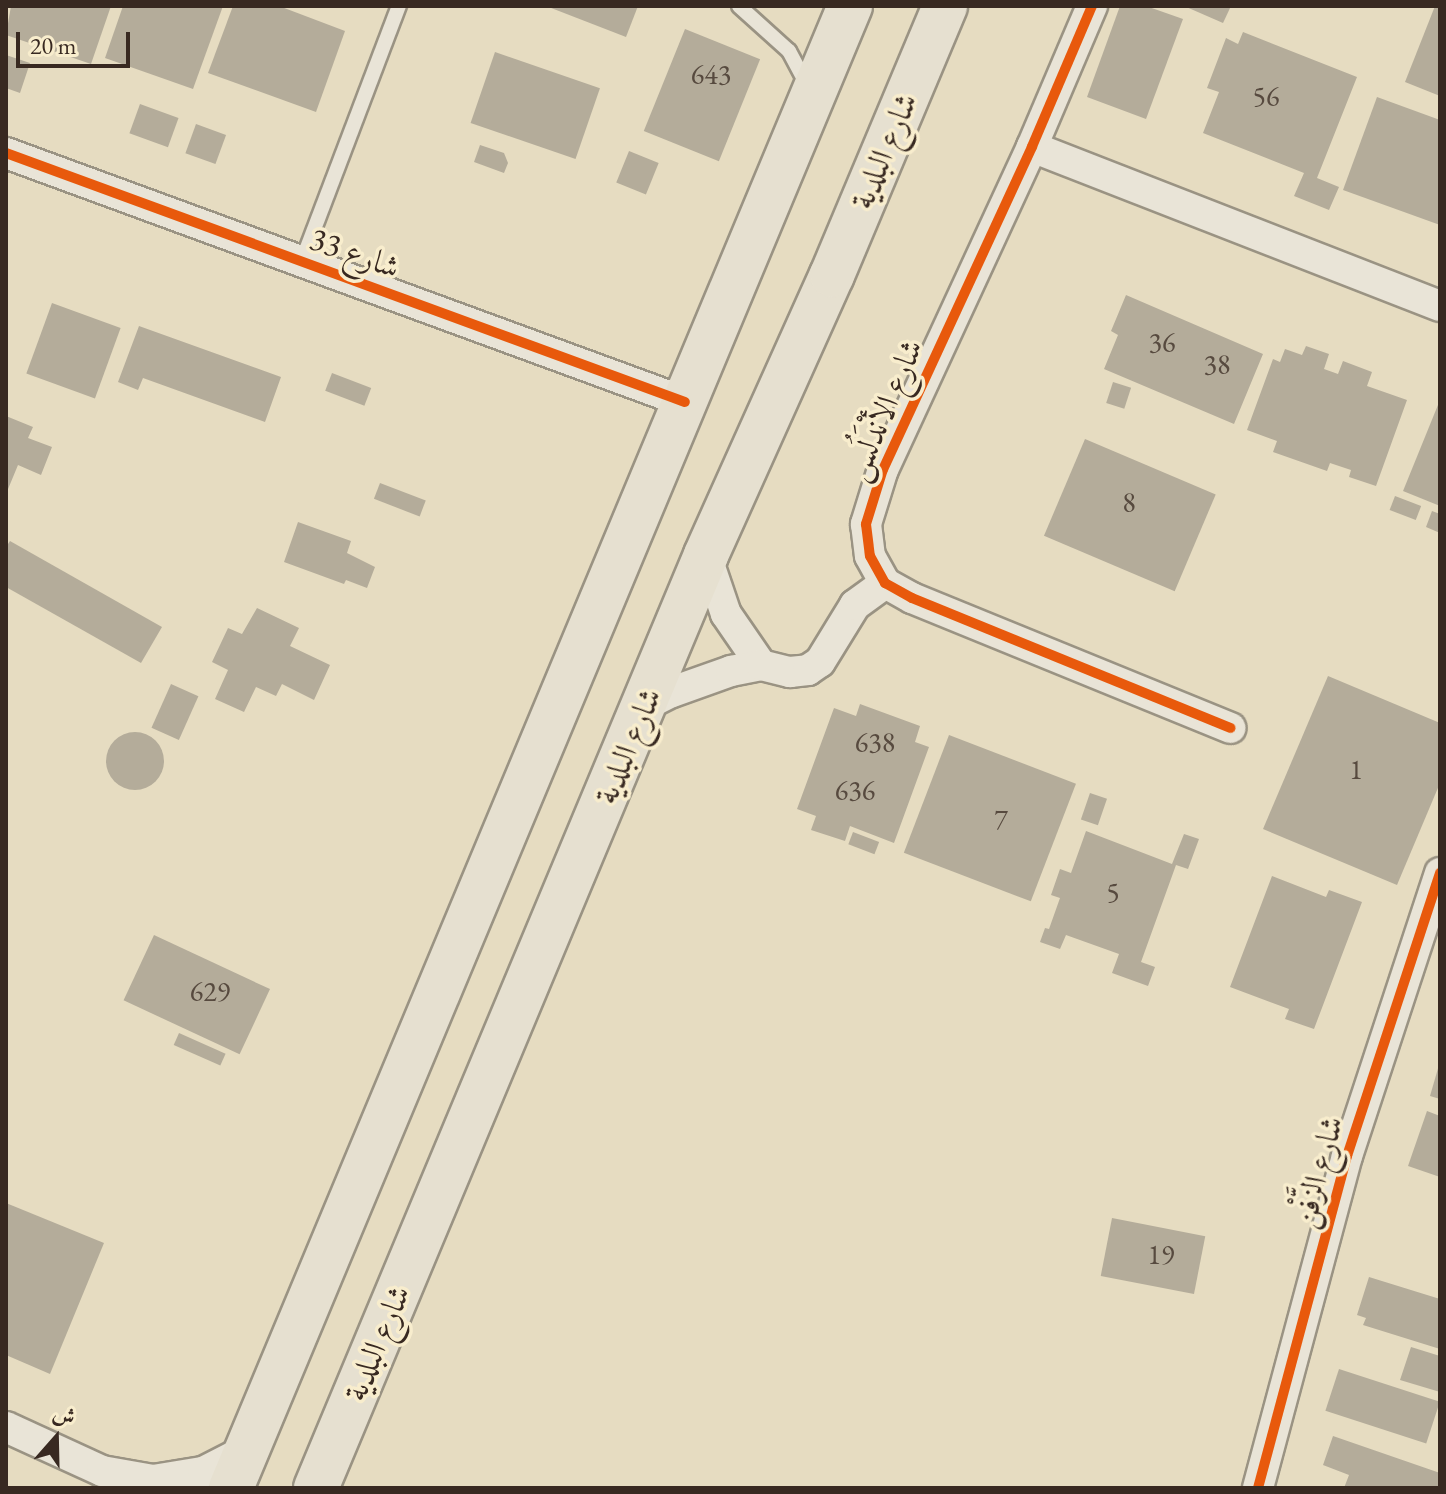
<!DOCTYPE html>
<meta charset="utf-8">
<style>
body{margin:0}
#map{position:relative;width:1446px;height:1494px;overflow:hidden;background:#e6dcc1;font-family:"EB Garamond",Amiri,serif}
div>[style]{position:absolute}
.building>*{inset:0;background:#b4ac9a;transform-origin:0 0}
.round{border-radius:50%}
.roads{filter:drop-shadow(2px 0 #9a9383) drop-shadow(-2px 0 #9a9383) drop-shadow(0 2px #9a9383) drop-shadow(0 -2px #9a9383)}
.lane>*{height:14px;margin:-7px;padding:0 7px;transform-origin:7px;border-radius:7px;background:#e9e4d7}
.street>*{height:30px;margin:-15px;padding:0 15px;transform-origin:15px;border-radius:15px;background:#e9e4d7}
.primary>*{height:44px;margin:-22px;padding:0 22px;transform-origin:22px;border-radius:22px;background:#e6e0d0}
.cycleway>*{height:10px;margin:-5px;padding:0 5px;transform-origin:5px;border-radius:5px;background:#e8590c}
span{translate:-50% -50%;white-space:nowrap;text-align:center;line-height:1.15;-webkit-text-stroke:7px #f8edcd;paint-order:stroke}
.number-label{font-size:28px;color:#574a3f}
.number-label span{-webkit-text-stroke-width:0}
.street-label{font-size:32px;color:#382921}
.frame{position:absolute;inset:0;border:8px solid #382921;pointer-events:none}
.north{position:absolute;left:16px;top:1398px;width:80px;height:80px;-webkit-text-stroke:6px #f8edcd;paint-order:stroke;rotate:20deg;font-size:22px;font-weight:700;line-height:32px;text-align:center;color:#382921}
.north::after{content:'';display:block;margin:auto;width:28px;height:36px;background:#382921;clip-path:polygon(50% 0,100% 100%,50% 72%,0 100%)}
.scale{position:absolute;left:16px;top:32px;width:114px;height:36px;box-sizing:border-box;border:4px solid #382921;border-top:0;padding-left:10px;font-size:24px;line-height:28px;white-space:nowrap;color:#382921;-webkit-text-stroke:6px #f8edcd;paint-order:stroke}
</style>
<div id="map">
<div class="building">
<div style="clip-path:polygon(11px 6px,111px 6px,91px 64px,6px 35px)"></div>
<div style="clip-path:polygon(123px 6px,223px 6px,193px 89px,105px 58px)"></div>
<div style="clip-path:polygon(233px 6px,279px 6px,345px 31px,316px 112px,208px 73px)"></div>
<div style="clip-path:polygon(546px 6px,638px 6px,626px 37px)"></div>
<div style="clip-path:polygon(1120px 6px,1146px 6px,1183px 19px,1146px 119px,1087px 97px)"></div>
<div style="clip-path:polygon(1184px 6px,1231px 6px,1223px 23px)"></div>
<div style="clip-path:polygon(1435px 6px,1440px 6px,1440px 96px,1405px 82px)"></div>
<div style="left:685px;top:29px;width:81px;height:110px;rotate:22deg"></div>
<div style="clip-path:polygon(1243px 32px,1357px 77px,1317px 178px,1339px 187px,1329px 210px,1294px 196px,1304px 173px,1203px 133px,1219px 92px,1207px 88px,1226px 38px,1238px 44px)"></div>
<div style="left:495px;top:52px;width:111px;height:75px;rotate:19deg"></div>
<div style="clip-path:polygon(6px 55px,30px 63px,20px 93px,6px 88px)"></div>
<div style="clip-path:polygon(1377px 97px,1440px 120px,1440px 225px,1343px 190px)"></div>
<div style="left:140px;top:104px;width:41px;height:31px;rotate:20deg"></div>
<div style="left:196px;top:124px;width:32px;height:31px;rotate:20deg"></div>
<div style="clip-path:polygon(480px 145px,504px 153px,508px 163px,504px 173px,474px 162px)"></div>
<div style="left:629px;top:151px;width:32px;height:34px;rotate:22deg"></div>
<div style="clip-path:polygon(1126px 295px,1263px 354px,1234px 424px,1104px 369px,1118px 335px,1111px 331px)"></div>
<div style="left:52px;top:303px;width:73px;height:75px;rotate:20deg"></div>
<div style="clip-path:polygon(139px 326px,281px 377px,265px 422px,143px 378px,138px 390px,118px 382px)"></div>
<div style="clip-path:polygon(1306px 346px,1329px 354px,1324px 369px,1338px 374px,1343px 361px,1372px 372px,1367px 386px,1407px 400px,1376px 486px,1349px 477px,1351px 470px,1330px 463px,1327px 471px,1273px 452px,1277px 441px,1247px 430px,1273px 359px,1280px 362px,1285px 349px,1302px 355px)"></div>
<div style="left:332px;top:373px;width:42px;height:19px;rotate:21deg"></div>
<div style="left:1113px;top:382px;width:19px;height:22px;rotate:18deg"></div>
<div style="clip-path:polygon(1440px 400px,1440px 506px,1403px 491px)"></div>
<div style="clip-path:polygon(6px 416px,33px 427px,28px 438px,52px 447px,41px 475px,18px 465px,6px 494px)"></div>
<div style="left:1085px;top:439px;width:142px;height:105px;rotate:23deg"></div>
<div style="left:380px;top:483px;width:49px;height:17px;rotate:21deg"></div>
<div style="left:1395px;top:496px;width:28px;height:15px;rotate:21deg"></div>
<div style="clip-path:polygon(1432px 511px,1440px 514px,1440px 533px,1426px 527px)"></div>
<div style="clip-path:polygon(298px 522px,351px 541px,347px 553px,375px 567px,367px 588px,346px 580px,344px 584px,284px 562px)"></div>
<div style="clip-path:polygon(10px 541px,162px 627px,141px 663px,6px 587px,6px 547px)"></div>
<div style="clip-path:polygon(257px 608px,299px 628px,290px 646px,330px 665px,314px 700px,282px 684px,276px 696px,256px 687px,244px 712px,215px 699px,228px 670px,212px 662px,228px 628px,242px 634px)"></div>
<div style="clip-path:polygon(1328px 676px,1440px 723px,1440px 783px,1397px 885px,1263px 829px)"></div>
<div style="left:171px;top:684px;width:30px;height:48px;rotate:24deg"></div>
<div style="clip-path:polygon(860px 704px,920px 726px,915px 742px,929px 747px,894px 843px,850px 826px,845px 841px,811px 830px,816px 816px,797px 809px,834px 708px,856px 716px)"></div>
<div class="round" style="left:106px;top:732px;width:58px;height:58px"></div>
<div style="left:949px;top:735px;width:136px;height:126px;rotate:21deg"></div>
<div style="left:1090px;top:793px;width:18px;height:28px;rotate:19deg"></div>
<div style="clip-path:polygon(1086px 831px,1172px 864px,1184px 834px,1199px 839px,1188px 869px,1176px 865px,1141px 962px,1155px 967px,1148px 986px,1112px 973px,1119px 954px,1066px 935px,1060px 949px,1040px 942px,1045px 928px,1049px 929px,1060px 898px,1051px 895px,1060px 869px,1071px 873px)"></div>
<div style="left:853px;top:832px;width:28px;height:13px;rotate:21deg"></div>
<div style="clip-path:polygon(1272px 876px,1326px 897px,1329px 890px,1362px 902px,1314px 1029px,1285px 1019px,1289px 1009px,1230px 987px)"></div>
<div style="left:154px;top:935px;width:128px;height:72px;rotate:25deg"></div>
<div style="left:179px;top:1033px;width:51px;height:13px;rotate:24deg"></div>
<div style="clip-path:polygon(1439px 1065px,1440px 1065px,1440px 1099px,1430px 1096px)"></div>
<div style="clip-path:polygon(1427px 1111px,1440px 1116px,1440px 1177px,1408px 1166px)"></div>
<div style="clip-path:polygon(6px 1203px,104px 1243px,50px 1374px,6px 1355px)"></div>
<div style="left:1112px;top:1218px;width:95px;height:59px;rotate:11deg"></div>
<div style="clip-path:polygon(1369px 1277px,1440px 1299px,1440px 1349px,1363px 1325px,1366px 1318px,1357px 1315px)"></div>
<div style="clip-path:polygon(1411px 1347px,1440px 1356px,1440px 1392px,1400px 1380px)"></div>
<div style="left:1339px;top:1369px;width:106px;height:44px;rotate:18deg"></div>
<div style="clip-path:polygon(1333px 1436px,1440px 1473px,1440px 1488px,1344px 1488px,1349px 1475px,1323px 1465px)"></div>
</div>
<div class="roads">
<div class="lane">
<div style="left:739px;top:6px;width:67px;rotate:42deg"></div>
<div style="left:789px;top:51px;width:40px;rotate:62deg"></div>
<div style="left:302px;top:261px;width:273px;rotate:-69.2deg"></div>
</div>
<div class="street">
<div style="left:1092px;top:6px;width:153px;rotate:113.1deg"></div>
<div style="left:1032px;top:147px;width:355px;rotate:114.8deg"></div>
<div style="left:883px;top:469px;width:58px;rotate:107.2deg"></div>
<div style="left:866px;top:524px;width:32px;rotate:83deg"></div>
<div style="left:870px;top:556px;width:31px;rotate:61deg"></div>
<div style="left:885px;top:583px;width:31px;rotate:29deg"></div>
<div style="left:912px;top:598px;width:344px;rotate:22.2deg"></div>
<div style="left:1032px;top:147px;width:438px;rotate:21.3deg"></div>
<div style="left:6px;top:153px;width:723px;rotate:20.14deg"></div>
<div style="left:706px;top:555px;width:62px;rotate:71.3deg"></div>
<div style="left:726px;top:614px;width:62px;rotate:55.5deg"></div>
<div style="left:644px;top:706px;width:31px;rotate:-27deg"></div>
<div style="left:672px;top:692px;width:63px;rotate:-19.6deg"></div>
<div style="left:731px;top:671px;width:31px;rotate:-11deg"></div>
<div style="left:761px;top:665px;width:30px;rotate:14deg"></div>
<div style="left:790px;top:672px;width:18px;rotate:-6deg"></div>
<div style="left:808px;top:670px;width:14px;rotate:-34deg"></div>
<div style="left:820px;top:662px;width:67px;rotate:-58.4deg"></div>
<div style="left:855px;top:605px;width:37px;rotate:-36deg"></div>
<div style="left:6px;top:1427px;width:106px;rotate:24.6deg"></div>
<div style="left:102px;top:1471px;width:52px;rotate:10deg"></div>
<div style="left:153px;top:1480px;width:51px;rotate:-9.1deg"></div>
<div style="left:203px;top:1472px;width:51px;rotate:-27.1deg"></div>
<div style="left:1258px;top:1488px;width:344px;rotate:-75deg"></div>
<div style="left:1347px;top:1156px;width:298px;rotate:-71.8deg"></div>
</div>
<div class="primary">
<div style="left:231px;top:1488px;width:1606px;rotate:-67.33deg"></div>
<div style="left:316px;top:1488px;width:1011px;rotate:-67.31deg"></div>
<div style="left:706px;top:555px;width:307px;rotate:-65.8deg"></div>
<div style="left:832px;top:275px;width:292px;rotate:-67.2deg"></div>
</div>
</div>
<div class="cycleway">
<div style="left:1092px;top:6px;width:153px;rotate:113.1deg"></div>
<div style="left:1032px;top:147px;width:355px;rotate:114.8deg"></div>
<div style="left:883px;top:469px;width:58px;rotate:107.2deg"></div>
<div style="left:866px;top:524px;width:32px;rotate:83deg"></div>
<div style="left:870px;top:556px;width:31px;rotate:61deg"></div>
<div style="left:885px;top:583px;width:31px;rotate:29deg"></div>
<div style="left:912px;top:598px;width:344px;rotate:22.2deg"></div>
<div style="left:6px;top:153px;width:723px;rotate:20.14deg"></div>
<div style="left:1258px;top:1488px;width:344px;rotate:-75deg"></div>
<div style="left:1347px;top:1156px;width:298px;rotate:-71.8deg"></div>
</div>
<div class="number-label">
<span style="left:711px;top:74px">643</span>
<span style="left:1266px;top:96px">56</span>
<span style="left:1162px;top:342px">36</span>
<span style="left:1217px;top:364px">38</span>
<span style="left:1129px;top:502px">8</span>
<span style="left:875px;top:742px">638</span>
<span style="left:1356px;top:769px">1</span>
<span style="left:855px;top:790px">636</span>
<span style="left:1001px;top:819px">7</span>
<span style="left:1113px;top:892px">5</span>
<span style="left:210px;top:991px">629</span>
<span style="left:1161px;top:1254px">19</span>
</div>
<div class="street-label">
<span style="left:884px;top:151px;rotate:-67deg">شارع البلدية</span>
<span style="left:355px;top:253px;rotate:20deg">شارع 33</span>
<span style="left:884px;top:410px;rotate:-67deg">شارع الأنْدَلُس</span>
<span style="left:628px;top:746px;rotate:-67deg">شارع البلدية</span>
<span style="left:1318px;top:1172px;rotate:-75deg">شارع الزَّفْن</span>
<span style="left:377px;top:1343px;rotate:-67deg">شارع البلدية</span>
</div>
<div class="frame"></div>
<div class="north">ش</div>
<div class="scale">20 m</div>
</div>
